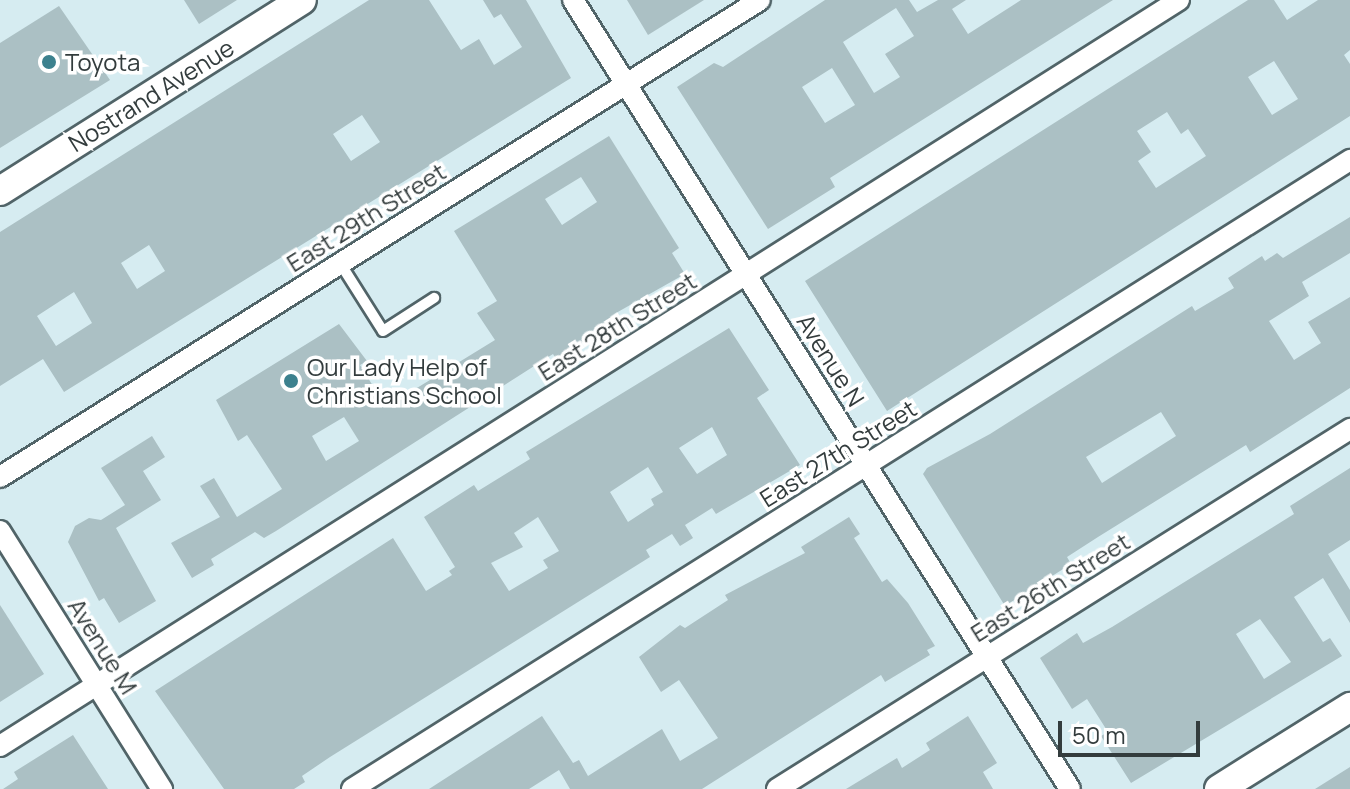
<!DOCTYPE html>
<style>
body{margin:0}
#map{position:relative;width:1350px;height:789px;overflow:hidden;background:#d6ecf1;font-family:Manrope,sans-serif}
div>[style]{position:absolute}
.building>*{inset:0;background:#abc0c4}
.roads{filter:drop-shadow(2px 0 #516468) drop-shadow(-2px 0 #516468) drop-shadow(0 2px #516468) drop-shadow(0 -2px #516468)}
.lane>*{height:10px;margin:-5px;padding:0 5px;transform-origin:5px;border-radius:5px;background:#fff}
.street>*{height:20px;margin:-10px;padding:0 10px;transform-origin:10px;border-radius:10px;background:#fff}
.secondary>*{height:28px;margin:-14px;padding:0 14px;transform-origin:14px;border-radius:14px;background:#fff}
.dots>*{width:22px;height:22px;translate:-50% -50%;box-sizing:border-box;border:4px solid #fff;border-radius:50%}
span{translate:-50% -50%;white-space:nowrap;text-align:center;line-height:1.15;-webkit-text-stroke:7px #fff;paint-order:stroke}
.poi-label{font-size:24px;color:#333c3d}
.left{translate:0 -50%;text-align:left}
.street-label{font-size:24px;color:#333c3d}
.scale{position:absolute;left:1058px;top:721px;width:142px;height:36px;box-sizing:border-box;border:4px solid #333c3d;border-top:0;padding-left:10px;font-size:24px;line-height:28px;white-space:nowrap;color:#333c3d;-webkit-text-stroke:6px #fff;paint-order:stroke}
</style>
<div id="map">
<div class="building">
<div style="clip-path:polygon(184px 0,237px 0,199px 24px)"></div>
<div style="clip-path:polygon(evenodd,369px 0,429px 0,461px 50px,479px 39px,494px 65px,522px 47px,501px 14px,494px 18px,483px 0,526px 0,571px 78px,64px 392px,43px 359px,0 386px,0 232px,369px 0,362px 115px,380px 142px,351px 161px,333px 134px,362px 115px,369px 0,149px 245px,165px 271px,137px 289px,121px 263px,149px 245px,369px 0,74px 292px,92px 323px,56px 346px,37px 316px,74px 292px)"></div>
<div style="clip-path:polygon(627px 0,704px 0,648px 35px)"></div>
<div style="clip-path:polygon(evenodd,825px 0,909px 0,917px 12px,938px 0,966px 0,952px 9px,968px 34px,1021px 0,1113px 0,830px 178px,835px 187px,768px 229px,677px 87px,714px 63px,723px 67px,825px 0,896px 8px,914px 36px,885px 54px,900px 77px,874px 93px,843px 42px,896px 8px,825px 0,832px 68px,855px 105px,825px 123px,802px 87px,832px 68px)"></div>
<div style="clip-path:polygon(evenodd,1248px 0,1274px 0,1287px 20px,1318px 0,1350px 0,1350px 50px,1344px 55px,1350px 64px,1350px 116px,887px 411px,805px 281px,1248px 0,1274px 61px,1298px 99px,1272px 115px,1248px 77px,1274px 61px,1248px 0,1167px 112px,1181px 134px,1188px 129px,1206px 156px,1156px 188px,1138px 161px,1151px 152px,1137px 131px,1167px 112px)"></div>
<div style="clip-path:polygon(59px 6px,110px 80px,0 148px,0 43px)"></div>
<div style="clip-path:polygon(evenodd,609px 136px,679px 248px,672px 253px,685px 274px,616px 313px,611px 317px,615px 323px,556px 359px,553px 354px,276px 531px,264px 538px,255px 532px,211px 559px,214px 565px,192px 578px,171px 543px,220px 517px,200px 486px,214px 478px,237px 517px,282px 489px,247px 435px,238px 441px,216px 400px,339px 324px,367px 361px,360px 365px,386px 407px,495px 340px,477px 313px,497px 301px,454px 231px,609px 136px,581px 177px,597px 202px,562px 225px,545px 199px,581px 177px,609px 136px,344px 417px,359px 441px,326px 461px,312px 436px,344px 417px)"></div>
<div style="clip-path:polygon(evenodd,1350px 217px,1350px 253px,1302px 282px,1309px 296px,1269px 321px,1294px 360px,1321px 343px,1308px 322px,1350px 297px,1350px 388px,1250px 452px,1246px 445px,1098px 537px,1067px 557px,1071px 564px,1005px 606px,923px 474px,927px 468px,990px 434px,1192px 306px,1195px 311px,1234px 288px,1228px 278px,1262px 256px,1265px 261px,1277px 253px,1283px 258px,1350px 217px,1161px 412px,1176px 436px,1102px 483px,1086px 457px,1161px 412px)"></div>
<div style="clip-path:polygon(evenodd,729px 328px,769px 390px,757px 398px,800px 465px,716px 514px,712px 508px,685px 525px,693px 538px,680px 546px,672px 534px,646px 550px,650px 557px,330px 757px,302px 776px,305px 782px,294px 789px,224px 789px,155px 691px,393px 538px,426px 591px,452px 575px,449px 571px,455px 567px,424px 517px,474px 485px,478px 491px,530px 459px,526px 452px,729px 328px,712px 427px,727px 455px,697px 474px,679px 448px,712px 427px,729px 328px,648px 467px,663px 492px,651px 499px,654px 505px,628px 522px,610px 492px,648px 467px,729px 328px,538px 517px,559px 551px,543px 560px,548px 568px,509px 591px,491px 563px,523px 547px,514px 533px,538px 517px)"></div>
<div style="clip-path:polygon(152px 436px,165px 457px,143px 471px,161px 500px,116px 528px,156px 601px,119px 623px,104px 598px,99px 601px,68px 542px,75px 526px,89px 518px,101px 520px,125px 505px,101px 468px)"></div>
<div style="clip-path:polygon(evenodd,1350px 468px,1350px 540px,1328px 554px,1350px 590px,1350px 623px,1323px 578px,1294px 597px,1323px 642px,1330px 638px,1342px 656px,1131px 783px,1101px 736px,1108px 732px,1087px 699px,1072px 709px,1040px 658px,1077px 633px,1083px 643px,1112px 627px,1294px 514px,1290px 506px,1350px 468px,1260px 619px,1291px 662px,1264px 679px,1236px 634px,1260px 619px)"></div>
<div style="clip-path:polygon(849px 517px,860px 534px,854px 538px,882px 582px,887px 579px,908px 603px,935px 646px,927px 650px,930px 655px,885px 682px,881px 675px,702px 789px,570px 789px,559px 770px,529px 789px,429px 789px,542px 716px,573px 763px,579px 760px,588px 776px,662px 729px,680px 761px,718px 738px,679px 680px,661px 692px,639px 657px,680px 625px,685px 628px,728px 600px,725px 595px,805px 553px,801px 547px)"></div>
<div style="clip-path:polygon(0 605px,44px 674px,0 702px)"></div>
<div style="clip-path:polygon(968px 716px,997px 763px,983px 772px,993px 789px,846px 789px,897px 758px,902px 768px,930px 750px,926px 743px)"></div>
<div style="clip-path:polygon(73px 735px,108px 789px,3px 789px,18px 779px,14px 772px)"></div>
<div style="clip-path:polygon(1350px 767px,1350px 789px,1315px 789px)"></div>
</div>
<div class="roads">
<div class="lane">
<div style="left:340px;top:263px;width:80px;rotate:57.7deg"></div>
<div style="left:383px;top:331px;width:61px;rotate:-32.9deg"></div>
</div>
<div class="street">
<div style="left:573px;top:0;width:932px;rotate:57.79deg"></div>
<div style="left:0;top:477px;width:897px;rotate:-32.11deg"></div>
<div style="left:0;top:531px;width:305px;rotate:57.9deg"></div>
<div style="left:0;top:746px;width:1395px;rotate:-32.32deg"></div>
<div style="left:352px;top:789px;width:1180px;rotate:-32.22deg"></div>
<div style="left:777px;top:789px;width:677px;rotate:-32.14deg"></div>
</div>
<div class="secondary">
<div style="left:0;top:191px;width:357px;rotate:-32.3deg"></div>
<div style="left:1219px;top:789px;width:155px;rotate:-32deg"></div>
</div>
</div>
<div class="dots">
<div style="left:49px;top:62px;background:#3c818e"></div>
<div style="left:291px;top:381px;background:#3c818e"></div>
</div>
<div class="poi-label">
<span class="left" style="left:65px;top:62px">Toyota</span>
<span class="left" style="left:307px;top:381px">Our Lady Help of<br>Christians School</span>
</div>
<div class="street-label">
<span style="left:151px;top:95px;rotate:-32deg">Nostrand Avenue</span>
<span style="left:366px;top:217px;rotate:-32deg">East 29th Street</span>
<span style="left:617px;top:326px;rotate:-32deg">East 28th Street</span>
<span style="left:831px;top:360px;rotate:58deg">Avenue N</span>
<span style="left:838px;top:453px;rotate:-32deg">East 27th Street</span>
<span style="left:1050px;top:587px;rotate:-32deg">East 26th Street</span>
<span style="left:103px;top:646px;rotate:58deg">Avenue M</span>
</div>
<div class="scale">50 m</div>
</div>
